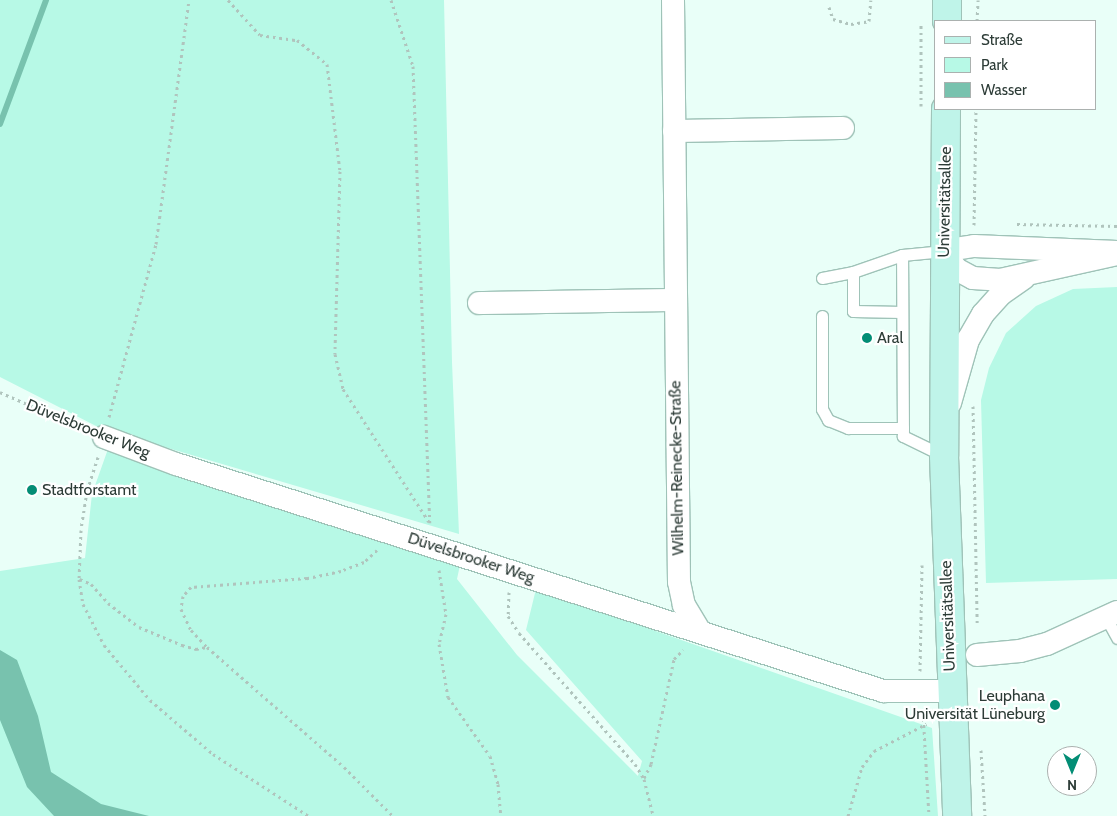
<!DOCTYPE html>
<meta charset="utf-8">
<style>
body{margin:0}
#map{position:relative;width:1117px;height:816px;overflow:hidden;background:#e9fff8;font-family:Cabin,sans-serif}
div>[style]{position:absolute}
.green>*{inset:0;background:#b7f9e6}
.water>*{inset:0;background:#78c2ae}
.stream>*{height:6px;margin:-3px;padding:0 3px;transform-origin:3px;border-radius:3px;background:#78c2ae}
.path>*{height:3px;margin-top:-1.5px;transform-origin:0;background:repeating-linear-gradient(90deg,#b0c4bd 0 2.5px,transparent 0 6.5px)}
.roads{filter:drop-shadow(1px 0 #9fc3b8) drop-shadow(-1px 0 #9fc3b8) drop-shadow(0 1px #9fc3b8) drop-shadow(0 -1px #9fc3b8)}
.service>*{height:11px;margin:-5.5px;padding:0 5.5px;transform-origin:5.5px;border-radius:5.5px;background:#fff}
.minor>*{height:22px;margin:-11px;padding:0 11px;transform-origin:11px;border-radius:11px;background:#fff}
.secondary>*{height:28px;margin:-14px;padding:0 14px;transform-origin:14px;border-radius:14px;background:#bff4e9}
.dots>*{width:14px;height:14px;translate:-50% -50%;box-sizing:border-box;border:2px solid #fff;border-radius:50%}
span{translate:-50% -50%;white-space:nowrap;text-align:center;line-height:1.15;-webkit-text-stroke:4.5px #fff;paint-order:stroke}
.street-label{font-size:16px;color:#2d3c37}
.poi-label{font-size:16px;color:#2d3c37}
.left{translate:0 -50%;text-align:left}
.right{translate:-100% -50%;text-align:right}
.legend{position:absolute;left:934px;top:20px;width:162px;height:90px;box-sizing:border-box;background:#fff;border:1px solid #abb1af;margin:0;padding:6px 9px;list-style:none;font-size:15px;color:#2d3c37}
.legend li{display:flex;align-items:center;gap:10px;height:25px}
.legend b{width:25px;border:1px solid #abb1af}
.north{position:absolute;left:1047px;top:746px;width:50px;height:50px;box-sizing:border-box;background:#fff;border:1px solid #abb1af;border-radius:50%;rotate:180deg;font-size:14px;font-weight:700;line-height:20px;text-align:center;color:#2d3c37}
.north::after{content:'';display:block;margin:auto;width:18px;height:22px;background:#038d75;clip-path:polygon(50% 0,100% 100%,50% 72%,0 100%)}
</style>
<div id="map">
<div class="green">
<div style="clip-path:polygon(0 0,444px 0,452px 362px,459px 534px,100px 428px,0 377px)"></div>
<div style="clip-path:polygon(1117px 287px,1117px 579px,986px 583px,981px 400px,989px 368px,1006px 333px,1036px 306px,1073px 289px)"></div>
<div style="clip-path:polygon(108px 449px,460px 565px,457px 579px,517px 655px,638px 776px,642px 761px,526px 630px,536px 589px,932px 728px,938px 816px,0 816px,0 571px,85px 558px,92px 494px)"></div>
</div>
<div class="water">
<div style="clip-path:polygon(0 650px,17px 660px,38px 716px,51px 772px,101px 804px,149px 816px,54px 816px,27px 787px,0 720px)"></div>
</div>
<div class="stream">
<div style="left:0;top:124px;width:132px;rotate:-69.6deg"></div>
</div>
<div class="path">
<div style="left:228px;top:0;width:47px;rotate:47.6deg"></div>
<div style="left:260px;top:35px;width:37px;rotate:8deg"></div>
<div style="left:297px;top:40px;width:38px;rotate:39deg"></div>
<div style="left:327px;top:64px;width:108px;rotate:83.1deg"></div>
<div style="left:340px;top:171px;width:183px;rotate:91.6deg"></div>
<div style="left:335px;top:354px;width:36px;rotate:77deg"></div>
<div style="left:343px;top:389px;width:158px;rotate:57.1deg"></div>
<div style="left:391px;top:0;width:70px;rotate:71.6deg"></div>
<div style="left:413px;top:66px;width:457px;rotate:87.9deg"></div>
<div style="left:829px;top:7px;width:13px;rotate:72deg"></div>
<div style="left:833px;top:19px;width:19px;rotate:16deg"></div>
<div style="left:851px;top:24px;width:18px;rotate:-9deg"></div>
<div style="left:869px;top:21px;width:21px;rotate:-85deg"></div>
<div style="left:977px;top:21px;width:21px;rotate:-87deg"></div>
<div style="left:921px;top:106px;width:84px;rotate:-90deg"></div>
<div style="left:1017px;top:224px;width:100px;rotate:1.1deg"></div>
<div style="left:974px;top:225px;width:116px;rotate:-89deg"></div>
<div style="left:0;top:392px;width:92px;rotate:23.8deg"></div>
<div style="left:973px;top:406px;width:218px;rotate:88.9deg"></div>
<div style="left:109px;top:417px;width:179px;rotate:-74.8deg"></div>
<div style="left:156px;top:244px;width:246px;rotate:-82.3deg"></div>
<div style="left:98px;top:457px;width:36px;rotate:108deg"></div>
<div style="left:87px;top:491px;width:39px;rotate:99deg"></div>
<div style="left:81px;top:530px;width:49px;rotate:92.3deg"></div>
<div style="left:79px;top:579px;width:25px;rotate:81deg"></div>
<div style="left:83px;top:604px;width:46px;rotate:62.9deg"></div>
<div style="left:104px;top:645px;width:72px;rotate:50.1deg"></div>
<div style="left:150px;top:700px;width:83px;rotate:40.6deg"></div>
<div style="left:213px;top:754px;width:114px;rotate:32.9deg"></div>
<div style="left:377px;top:550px;width:18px;rotate:137deg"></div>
<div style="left:364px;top:562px;width:25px;rotate:159deg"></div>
<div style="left:341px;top:571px;width:35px;rotate:168deg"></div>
<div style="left:307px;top:578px;width:116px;rotate:175.6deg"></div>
<div style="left:191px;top:587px;width:12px;rotate:132deg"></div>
<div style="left:183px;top:596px;width:13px;rotate:99deg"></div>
<div style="left:181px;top:609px;width:23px;rotate:65deg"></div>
<div style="left:191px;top:630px;width:23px;rotate:47deg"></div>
<div style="left:207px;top:647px;width:182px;rotate:41.2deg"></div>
<div style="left:344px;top:767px;width:69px;rotate:45deg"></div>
<div style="left:439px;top:570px;width:45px;rotate:81deg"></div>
<div style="left:446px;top:614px;width:31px;rotate:103deg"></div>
<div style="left:439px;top:644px;width:54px;rotate:80.4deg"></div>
<div style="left:448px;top:697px;width:72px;rotate:54.6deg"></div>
<div style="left:490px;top:756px;width:29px;rotate:74deg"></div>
<div style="left:498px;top:784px;width:32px;rotate:85deg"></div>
<div style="left:80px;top:579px;width:12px;rotate:24deg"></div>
<div style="left:91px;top:584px;width:25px;rotate:48deg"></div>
<div style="left:108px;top:603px;width:39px;rotate:38deg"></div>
<div style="left:139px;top:627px;width:47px;rotate:22.7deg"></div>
<div style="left:182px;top:645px;width:15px;rotate:16deg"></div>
<div style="left:196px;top:649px;width:11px;rotate:-10deg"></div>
<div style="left:509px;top:592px;width:24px;rotate:92deg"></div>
<div style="left:508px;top:616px;width:20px;rotate:57deg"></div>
<div style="left:519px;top:633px;width:175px;rotate:48.5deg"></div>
<div style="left:635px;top:764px;width:17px;rotate:59deg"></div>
<div style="left:644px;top:779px;width:38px;rotate:76deg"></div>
<div style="left:920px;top:671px;width:106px;rotate:-88.9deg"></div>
<div style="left:923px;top:712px;width:104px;rotate:86.7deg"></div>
<div style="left:981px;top:750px;width:66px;rotate:86.5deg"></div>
<div style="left:644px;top:778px;width:16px;rotate:-63deg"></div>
<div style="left:651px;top:764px;width:107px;rotate:-77.6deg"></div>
<div style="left:674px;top:659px;width:13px;rotate:-45deg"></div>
<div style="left:848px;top:816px;width:51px;rotate:-74.1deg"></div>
<div style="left:862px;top:767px;width:20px;rotate:-53deg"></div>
<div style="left:874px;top:751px;width:59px;rotate:-27.4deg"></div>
</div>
<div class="roads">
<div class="service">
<div style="left:902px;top:255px;width:52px;rotate:160.9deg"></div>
<div style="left:853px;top:272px;width:39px;rotate:90deg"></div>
<div style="left:853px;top:311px;width:49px;rotate:1.2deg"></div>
<div style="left:822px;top:278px;width:32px;rotate:-11deg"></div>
<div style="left:822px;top:316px;width:93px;rotate:90deg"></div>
<div style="left:822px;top:409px;width:13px;rotate:61deg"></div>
<div style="left:828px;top:420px;width:22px;rotate:22deg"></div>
<div style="left:848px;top:428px;width:55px"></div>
<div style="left:944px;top:456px;width:46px;rotate:-154deg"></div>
<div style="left:903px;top:436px;width:181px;rotate:-90.3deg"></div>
<div style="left:902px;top:255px;width:42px;rotate:-5.4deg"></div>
<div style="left:1105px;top:616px;width:25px;rotate:61deg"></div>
</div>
<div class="minor">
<div style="left:673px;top:0;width:582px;rotate:89.41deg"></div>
<div style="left:679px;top:582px;width:24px;rotate:78deg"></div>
<div style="left:684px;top:605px;width:31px;rotate:59deg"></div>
<div style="left:674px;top:131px;width:169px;rotate:-1deg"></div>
<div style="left:1117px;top:252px;width:143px;rotate:-177.6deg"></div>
<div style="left:974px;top:246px;width:30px;rotate:171deg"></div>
<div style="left:944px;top:251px;width:22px;rotate:56deg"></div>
<div style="left:956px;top:269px;width:19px;rotate:28deg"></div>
<div style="left:973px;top:278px;width:27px;rotate:4deg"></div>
<div style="left:1000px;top:280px;width:120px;rotate:-12.5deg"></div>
<div style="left:479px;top:303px;width:196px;rotate:-0.9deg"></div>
<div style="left:950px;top:403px;width:66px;rotate:-74.1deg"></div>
<div style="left:968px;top:340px;width:30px;rotate:-60deg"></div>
<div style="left:983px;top:314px;width:27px;rotate:-48deg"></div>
<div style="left:1001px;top:294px;width:28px;rotate:-35deg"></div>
<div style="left:104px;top:437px;width:77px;rotate:20.6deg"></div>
<div style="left:176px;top:464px;width:743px;rotate:17.8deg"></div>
<div style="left:883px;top:691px;width:67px"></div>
<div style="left:977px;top:655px;width:43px;rotate:-5.3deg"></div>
<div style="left:1020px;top:651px;width:28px;rotate:-15deg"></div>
<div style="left:1047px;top:644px;width:77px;rotate:-24.6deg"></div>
</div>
<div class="secondary">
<div style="left:947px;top:21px;width:21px;rotate:-90deg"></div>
<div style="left:946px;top:109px;width:347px;rotate:90.3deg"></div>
<div style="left:944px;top:456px;width:360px;rotate:87.9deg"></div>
</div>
</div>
<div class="dots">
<div style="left:867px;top:338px;background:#038d75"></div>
<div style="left:32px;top:490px;background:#038d75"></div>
<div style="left:1055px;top:705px;background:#038d75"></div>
</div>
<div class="street-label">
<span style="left:945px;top:202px;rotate:-89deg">Universitätsallee</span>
<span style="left:88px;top:429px;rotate:22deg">Düvelsbrooker Weg</span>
<span style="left:677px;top:468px;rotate:-91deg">Wilhelm-Reinecke-Straße</span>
<span style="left:471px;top:558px;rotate:18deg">Düvelsbrooker Weg</span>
<span style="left:948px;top:616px;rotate:-92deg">Universitätsallee</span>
</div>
<div class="poi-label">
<span class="left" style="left:877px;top:338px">Aral</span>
<span class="left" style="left:42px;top:490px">Stadtforstamt</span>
<span class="right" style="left:1045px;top:705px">Leuphana<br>Universität Lüneburg</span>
</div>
<ul class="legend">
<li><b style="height:6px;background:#bff4e9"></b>Straße</li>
<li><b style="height:14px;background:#b7f9e6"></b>Park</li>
<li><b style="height:14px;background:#78c2ae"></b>Wasser</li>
</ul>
<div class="north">N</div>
</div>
